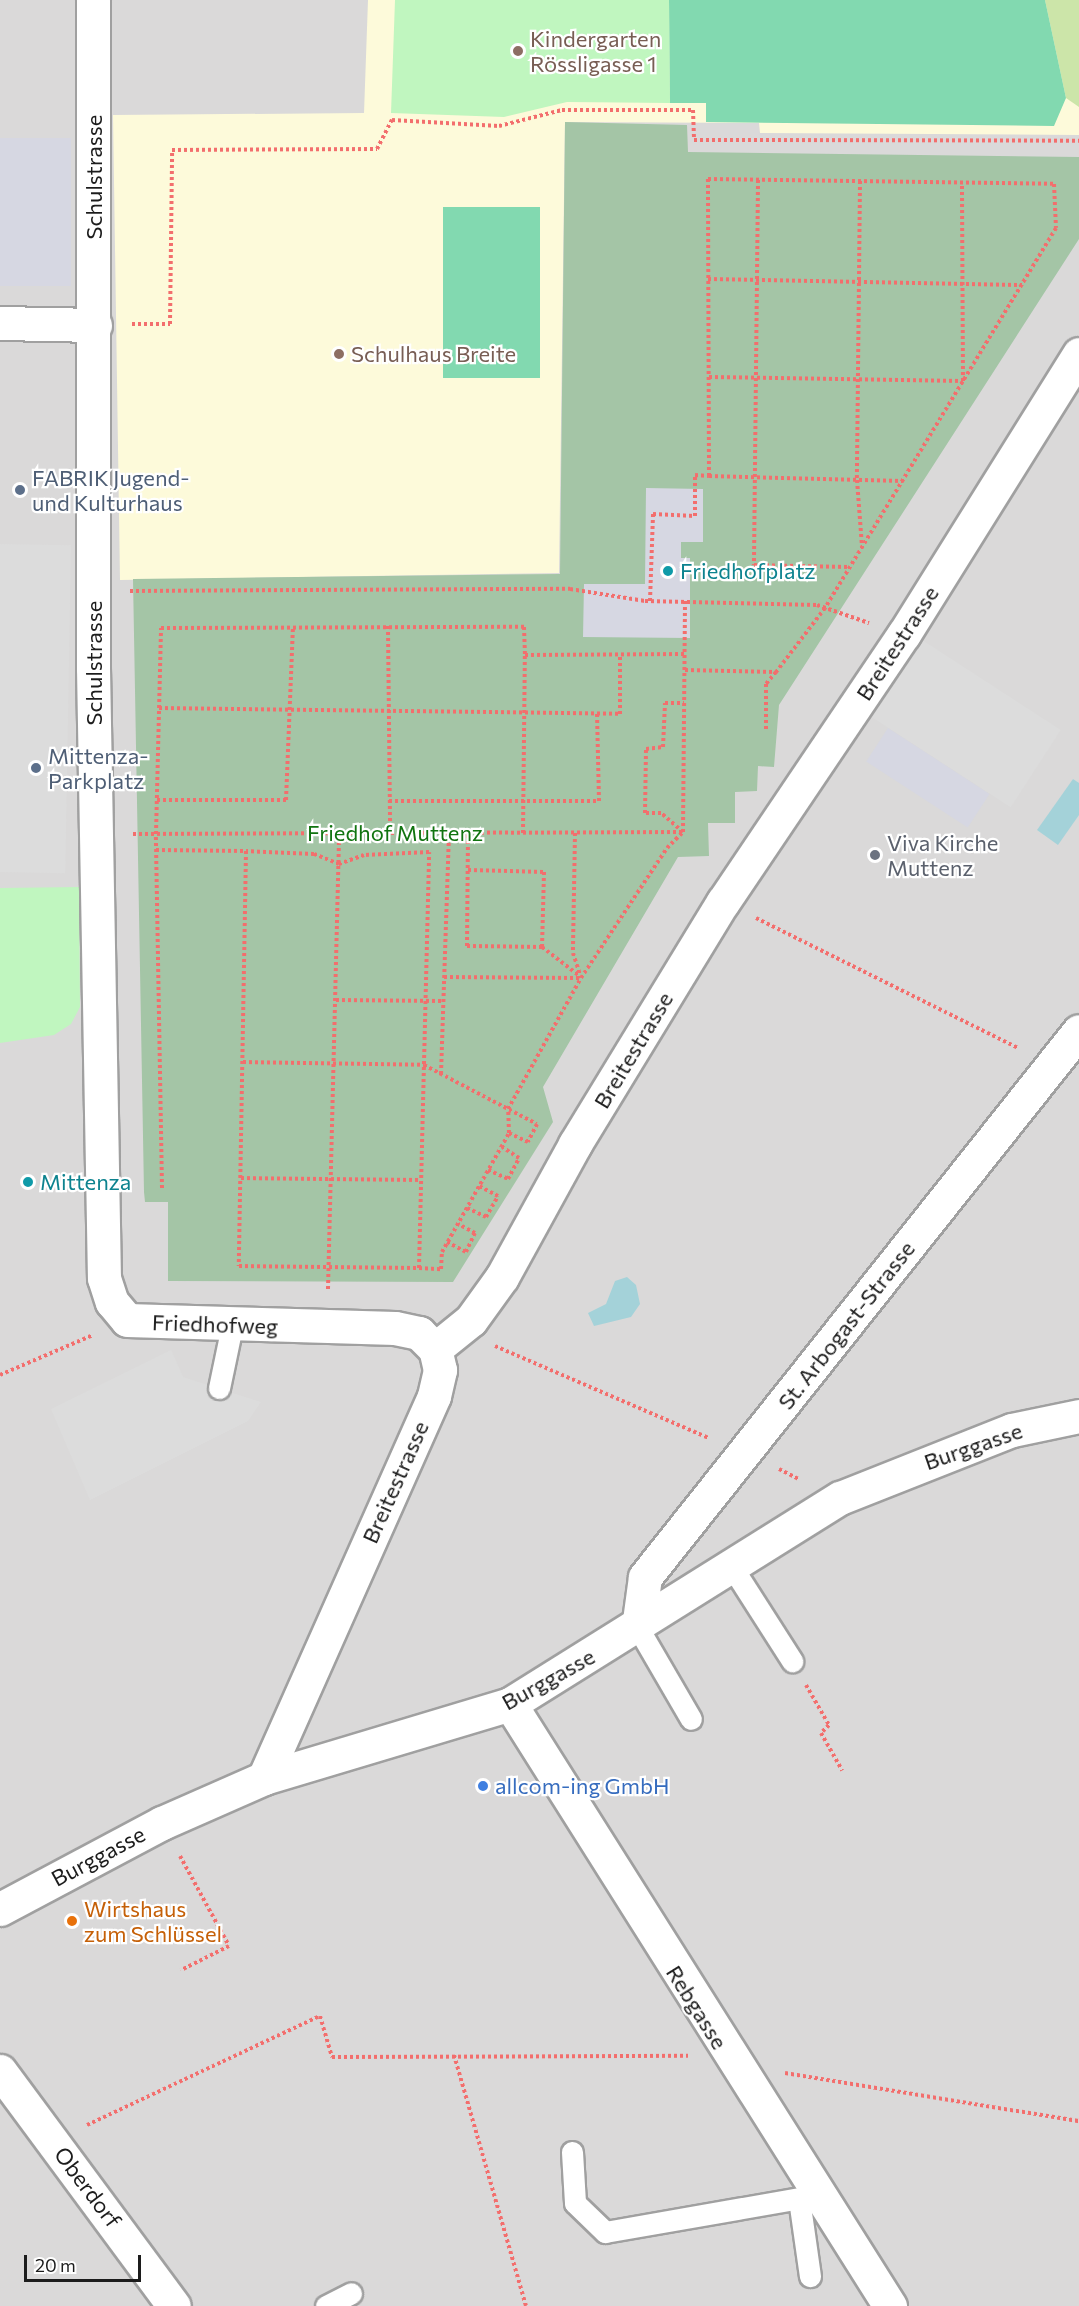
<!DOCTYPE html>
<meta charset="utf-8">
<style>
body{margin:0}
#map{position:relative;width:1079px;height:2306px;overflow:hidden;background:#ede8e2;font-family:Commissioner,sans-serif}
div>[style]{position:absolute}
.residential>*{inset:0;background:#dad9d9;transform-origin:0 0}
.education>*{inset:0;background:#fdfada}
.grass>*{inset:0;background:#cce5a9}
.cemetery>*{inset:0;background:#a4c5a6}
.park>*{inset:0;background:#c0f6bf}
.pitch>*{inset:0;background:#82d9b0;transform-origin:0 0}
.parking>*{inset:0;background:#dcdcdc;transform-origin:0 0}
.plaza>*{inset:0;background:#d6d7e2;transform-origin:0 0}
.water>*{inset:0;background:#a4d2d9}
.path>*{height:4px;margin-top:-2px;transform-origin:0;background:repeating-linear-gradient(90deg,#f36e6d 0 3px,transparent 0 6px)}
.roads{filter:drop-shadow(2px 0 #a0a0a0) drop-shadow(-2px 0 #a0a0a0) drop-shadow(0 2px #a0a0a0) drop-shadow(0 -2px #a0a0a0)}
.lane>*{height:21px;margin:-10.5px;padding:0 10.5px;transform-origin:10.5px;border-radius:10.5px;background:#fff}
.street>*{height:33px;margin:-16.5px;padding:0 16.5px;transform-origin:16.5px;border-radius:16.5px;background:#fff}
.dots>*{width:16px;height:16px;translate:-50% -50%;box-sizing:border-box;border:3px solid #fff;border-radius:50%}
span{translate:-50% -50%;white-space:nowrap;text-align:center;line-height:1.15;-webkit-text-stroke:4.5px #fff;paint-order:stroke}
.education-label{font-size:22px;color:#785e54}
.left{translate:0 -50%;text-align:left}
.street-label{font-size:22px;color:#1c1c1c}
.service-label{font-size:22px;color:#4e5e75}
.culture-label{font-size:22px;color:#0d838f}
.park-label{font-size:22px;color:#117410}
.worship-label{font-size:22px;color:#5b616d}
.shop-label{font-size:22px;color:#366cbe}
.food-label{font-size:22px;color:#c56008}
.scale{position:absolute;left:24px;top:2255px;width:117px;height:27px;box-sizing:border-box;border:3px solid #1c1c1c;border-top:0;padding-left:8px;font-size:18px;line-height:21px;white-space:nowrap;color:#1c1c1c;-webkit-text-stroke:4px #fff;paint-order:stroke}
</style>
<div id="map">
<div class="residential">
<div style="left:0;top:0;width:1079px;height:2306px"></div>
</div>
<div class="education">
<div style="clip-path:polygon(368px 0,1079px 0,1079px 135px,760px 133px,759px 123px,565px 122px,559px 573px,120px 580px,113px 115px,364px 113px)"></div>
</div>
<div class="grass">
<div style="clip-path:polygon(1045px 0,1079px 0,1079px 107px,1066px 98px)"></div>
</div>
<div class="cemetery">
<div style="clip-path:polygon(565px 122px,687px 125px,688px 152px,1079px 157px,1079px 239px,779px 705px,774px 767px,758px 766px,757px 791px,735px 792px,735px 823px,708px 823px,709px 856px,678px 857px,543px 1087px,553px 1122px,453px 1282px,168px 1281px,168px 1202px,145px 1202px,144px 1192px,133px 579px,560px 574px)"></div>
</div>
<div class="park">
<div style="clip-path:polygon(395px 0,669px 0,670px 103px,567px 102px,504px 117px,391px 113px)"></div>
<div style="clip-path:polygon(79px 887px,80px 1007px,71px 1024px,54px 1035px,0 1043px,0 888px)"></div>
</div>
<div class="pitch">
<div style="clip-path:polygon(669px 0,1045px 0,1066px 98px,1054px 126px,706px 122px,706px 103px,670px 103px)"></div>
<div style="left:443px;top:207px;width:97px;height:171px"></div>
</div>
<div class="parking">
<div style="left:0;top:544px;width:71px;height:328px;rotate:1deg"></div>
<div style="left:919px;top:638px;width:169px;height:92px;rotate:33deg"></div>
<div style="clip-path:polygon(171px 1350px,183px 1377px,261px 1402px,248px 1421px,90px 1500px,51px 1409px)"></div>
</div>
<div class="plaza">
<div style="left:0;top:138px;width:71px;height:148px"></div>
<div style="clip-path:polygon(646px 488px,703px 489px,703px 542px,681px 542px,681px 558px,690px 558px,690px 638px,583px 637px,584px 584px,645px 584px)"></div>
<div style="left:888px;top:728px;width:121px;height:40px;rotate:33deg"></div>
</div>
<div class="water">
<div style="clip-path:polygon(1073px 779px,1079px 783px,1079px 815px,1058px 845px,1037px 830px)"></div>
<div style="clip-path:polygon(627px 1277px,636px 1285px,640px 1304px,631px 1317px,594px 1326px,588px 1313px,606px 1304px,615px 1281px)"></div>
</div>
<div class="path">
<div style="left:758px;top:180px;width:385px;rotate:90.6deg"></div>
<div style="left:754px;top:565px;width:95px;rotate:1.2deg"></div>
<div style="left:860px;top:181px;width:299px;rotate:90.6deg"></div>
<div style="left:857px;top:480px;width:66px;rotate:85.7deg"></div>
<div style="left:708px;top:279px;width:314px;rotate:1.1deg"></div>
<div style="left:132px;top:324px;width:38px"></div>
<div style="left:170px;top:324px;width:174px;rotate:-89.3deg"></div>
<div style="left:172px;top:150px;width:205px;rotate:-0.3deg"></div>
<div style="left:377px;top:149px;width:33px;rotate:-63deg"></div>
<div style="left:392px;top:120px;width:107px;rotate:3.2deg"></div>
<div style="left:499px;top:126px;width:65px;rotate:-14.3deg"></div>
<div style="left:562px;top:110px;width:131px"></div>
<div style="left:693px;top:110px;width:30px;rotate:88deg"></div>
<div style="left:694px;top:140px;width:385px;rotate:0.1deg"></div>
<div style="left:709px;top:377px;width:254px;rotate:0.9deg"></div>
<div style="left:963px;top:381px;width:198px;rotate:-90.3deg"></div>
<div style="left:709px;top:476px;width:194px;rotate:1.5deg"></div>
<div style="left:130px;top:591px;width:440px;rotate:-0.3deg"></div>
<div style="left:570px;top:589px;width:76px;rotate:9.1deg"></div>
<div style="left:645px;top:601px;width:172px;rotate:1.3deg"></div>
<div style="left:817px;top:605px;width:55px;rotate:19.1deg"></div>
<div style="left:650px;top:601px;width:87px;rotate:-88deg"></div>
<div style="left:653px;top:514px;width:42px;rotate:2.7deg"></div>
<div style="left:695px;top:516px;width:41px;rotate:-90deg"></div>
<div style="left:695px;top:475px;width:14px;rotate:4deg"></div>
<div style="left:709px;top:476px;width:297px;rotate:-90.2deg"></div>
<div style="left:708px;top:179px;width:346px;rotate:0.8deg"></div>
<div style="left:1054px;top:184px;width:44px;rotate:87.4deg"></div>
<div style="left:1056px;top:228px;width:445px;rotate:121.3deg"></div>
<div style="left:825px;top:608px;width:81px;rotate:127.4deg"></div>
<div style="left:388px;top:626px;width:208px;rotate:89.4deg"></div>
<div style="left:685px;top:670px;width:91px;rotate:1.3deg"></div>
<div style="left:776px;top:672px;width:16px;rotate:130deg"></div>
<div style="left:766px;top:684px;width:47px;rotate:90deg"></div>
<div style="left:159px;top:708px;width:461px;rotate:0.7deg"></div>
<div style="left:620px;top:714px;width:60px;rotate:-90deg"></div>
<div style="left:157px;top:800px;width:129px"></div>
<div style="left:286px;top:800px;width:173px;rotate:-87.7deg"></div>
<div style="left:389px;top:801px;width:210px"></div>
<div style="left:599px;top:801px;width:88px;rotate:-91.3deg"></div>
<div style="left:523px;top:833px;width:178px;rotate:-89.4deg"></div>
<div style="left:575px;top:833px;width:120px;rotate:91deg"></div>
<div style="left:573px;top:953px;width:25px;rotate:72deg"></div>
<div style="left:133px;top:834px;width:550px;rotate:-0.21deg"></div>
<div style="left:683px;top:832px;width:231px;rotate:-89.5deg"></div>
<div style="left:156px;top:850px;width:90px;rotate:0.6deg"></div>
<div style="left:246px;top:851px;width:415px;rotate:91deg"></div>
<div style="left:239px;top:1266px;width:180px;rotate:0.6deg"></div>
<div style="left:419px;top:1268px;width:416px;rotate:-88.6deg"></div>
<div style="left:429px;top:852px;width:65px;rotate:177.4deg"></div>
<div style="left:364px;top:855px;width:27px;rotate:160deg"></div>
<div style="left:339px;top:864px;width:27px;rotate:-158deg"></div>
<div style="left:314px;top:854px;width:68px;rotate:-177.5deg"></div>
<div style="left:468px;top:870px;width:76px;rotate:1.5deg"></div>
<div style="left:544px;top:872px;width:75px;rotate:91.5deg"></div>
<div style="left:542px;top:947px;width:75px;rotate:-179.2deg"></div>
<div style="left:467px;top:946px;width:112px;rotate:-89.5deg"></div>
<div style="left:756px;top:918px;width:292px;rotate:26.4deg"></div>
<div style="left:542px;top:947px;width:49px;rotate:37.6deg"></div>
<div style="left:444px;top:977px;width:137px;rotate:0.4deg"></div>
<div style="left:336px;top:1000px;width:107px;rotate:0.5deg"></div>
<div style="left:243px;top:1062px;width:181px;rotate:0.9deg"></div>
<div style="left:424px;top:1065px;width:127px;rotate:27.6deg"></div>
<div style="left:537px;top:1124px;width:20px;rotate:117deg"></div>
<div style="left:528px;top:1142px;width:21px;rotate:-155deg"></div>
<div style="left:441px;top:1074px;width:241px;rotate:-88.1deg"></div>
<div style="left:488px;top:1170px;width:22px;rotate:24deg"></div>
<div style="left:508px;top:1179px;width:24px;rotate:-62deg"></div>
<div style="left:519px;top:1158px;width:20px;rotate:-147deg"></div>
<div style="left:241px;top:1178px;width:180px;rotate:0.6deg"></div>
<div style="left:162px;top:1188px;width:354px;rotate:-91deg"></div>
<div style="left:156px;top:834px;width:206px;rotate:-88.6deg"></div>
<div style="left:161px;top:628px;width:363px;rotate:-0.2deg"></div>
<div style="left:524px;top:627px;width:28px;rotate:88deg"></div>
<div style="left:525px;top:655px;width:160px;rotate:-0.4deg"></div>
<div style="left:467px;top:1208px;width:21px;rotate:25deg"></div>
<div style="left:486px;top:1217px;width:24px;rotate:-60deg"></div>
<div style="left:498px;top:1196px;width:21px;rotate:-152deg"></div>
<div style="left:447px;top:1242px;width:21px;rotate:28deg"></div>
<div style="left:466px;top:1252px;width:21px;rotate:-65deg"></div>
<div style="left:475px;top:1233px;width:19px;rotate:-152deg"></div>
<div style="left:419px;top:1268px;width:22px;rotate:3deg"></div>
<div style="left:441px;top:1269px;width:17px;rotate:-87deg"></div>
<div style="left:442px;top:1252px;width:137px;rotate:-60.6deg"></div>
<div style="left:509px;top:1133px;width:24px;rotate:-92deg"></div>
<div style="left:508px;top:1109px;width:150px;rotate:-60.9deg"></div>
<div style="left:581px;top:978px;width:156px;rotate:-56.5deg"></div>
<div style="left:667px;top:848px;width:23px;rotate:-45deg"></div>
<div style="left:683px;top:832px;width:29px;rotate:-139deg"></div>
<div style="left:661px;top:813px;width:16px;rotate:180deg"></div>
<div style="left:645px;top:813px;width:64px;rotate:-89.1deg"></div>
<div style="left:646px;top:749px;width:17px;rotate:-7deg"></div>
<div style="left:663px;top:747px;width:44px;rotate:-87.4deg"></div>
<div style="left:665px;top:703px;width:19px"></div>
<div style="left:328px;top:1289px;width:455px;rotate:-88.6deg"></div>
<div style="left:495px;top:1346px;width:233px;rotate:23.3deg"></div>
<div style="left:0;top:1375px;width:101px;rotate:-23.3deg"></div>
<div style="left:779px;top:1469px;width:22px;rotate:27deg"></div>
<div style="left:806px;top:1685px;width:46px;rotate:60.1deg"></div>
<div style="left:829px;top:1725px;width:11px;rotate:135deg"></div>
<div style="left:821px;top:1733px;width:43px;rotate:60.4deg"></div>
<div style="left:180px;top:1856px;width:102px;rotate:61.4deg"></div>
<div style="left:229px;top:1946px;width:54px;rotate:153.4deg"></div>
<div style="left:454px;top:2055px;width:261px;rotate:74deg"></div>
<div style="left:785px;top:2073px;width:298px;rotate:9.3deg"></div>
<div style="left:87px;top:2125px;width:257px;rotate:-25.1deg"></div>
<div style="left:320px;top:2016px;width:43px;rotate:73.7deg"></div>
<div style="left:332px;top:2057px;width:356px;rotate:-0.2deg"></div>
</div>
<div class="roads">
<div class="lane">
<div style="left:219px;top:1388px;width:63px;rotate:-78.2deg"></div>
<div style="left:732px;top:1567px;width:112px;rotate:57.4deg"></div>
<div style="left:638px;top:1628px;width:105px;rotate:59.8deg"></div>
<div style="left:572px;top:2152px;width:51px;rotate:86.6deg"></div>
<div style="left:575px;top:2203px;width:42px;rotate:44deg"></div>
<div style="left:605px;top:2232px;width:216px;rotate:-9.9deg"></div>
<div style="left:799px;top:2199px;width:78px;rotate:81.9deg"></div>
<div style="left:326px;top:2306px;width:28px;rotate:-27deg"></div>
</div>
<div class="street">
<div style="left:93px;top:0;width:668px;rotate:90deg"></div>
<div style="left:93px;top:668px;width:610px;rotate:88.97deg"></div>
<div style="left:104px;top:1278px;width:25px;rotate:72deg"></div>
<div style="left:112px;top:1302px;width:23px;rotate:50deg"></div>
<div style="left:127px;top:1320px;width:268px;rotate:1.7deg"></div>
<div style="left:395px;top:1328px;width:25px;rotate:12deg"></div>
<div style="left:419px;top:1333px;width:23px;rotate:45deg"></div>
<div style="left:0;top:323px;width:95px;rotate:1.2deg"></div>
<div style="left:638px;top:1628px;width:51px;rotate:-82.2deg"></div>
<div style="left:645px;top:1577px;width:697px;rotate:-51.52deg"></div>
<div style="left:510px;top:1704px;width:712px;rotate:57.74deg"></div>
<div style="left:264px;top:1778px;width:418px;rotate:-66deg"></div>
<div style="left:434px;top:1396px;width:27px;rotate:-77deg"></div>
<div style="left:440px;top:1370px;width:22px;rotate:-103deg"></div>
<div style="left:435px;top:1349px;width:46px;rotate:-38.9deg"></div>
<div style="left:471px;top:1320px;width:53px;rotate:-54.2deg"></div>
<div style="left:502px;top:1277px;width:152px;rotate:-61.2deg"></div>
<div style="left:575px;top:1144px;width:284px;rotate:-58.6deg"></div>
<div style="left:723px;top:902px;width:323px;rotate:-56deg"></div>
<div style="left:904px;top:634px;width:330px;rotate:-58deg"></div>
<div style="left:0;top:1909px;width:183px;rotate:-28deg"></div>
<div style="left:162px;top:1823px;width:111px;rotate:-23.8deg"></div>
<div style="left:264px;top:1778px;width:257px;rotate:-16.7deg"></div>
<div style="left:510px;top:1704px;width:389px;rotate:-32deg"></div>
<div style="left:840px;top:1498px;width:185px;rotate:-21.6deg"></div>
<div style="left:1012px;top:1430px;width:68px;rotate:-11.8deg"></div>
<div style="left:0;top:2071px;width:292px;rotate:53.5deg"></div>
</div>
</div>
<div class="dots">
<div style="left:518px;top:51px;background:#8d6e63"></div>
<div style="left:339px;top:354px;background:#8d6e63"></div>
<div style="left:20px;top:490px;background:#5c6f8a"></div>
<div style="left:668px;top:571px;background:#0f9aa8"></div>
<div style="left:36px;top:768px;background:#5c6f8a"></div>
<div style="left:875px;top:855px;background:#6b7280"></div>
<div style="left:28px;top:1182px;background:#0f9aa8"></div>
<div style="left:483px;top:1786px;background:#3f7fe0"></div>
<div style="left:72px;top:1921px;background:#e8710a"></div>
</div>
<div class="education-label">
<span class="left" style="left:530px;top:51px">Kindergarten<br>Rössligasse 1</span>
<span class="left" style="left:351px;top:354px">Schulhaus Breite</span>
</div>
<div class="street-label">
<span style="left:94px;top:177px;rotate:-90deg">Schulstrasse</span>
<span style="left:897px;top:643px;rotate:-57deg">Breitestrasse</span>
<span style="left:94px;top:663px;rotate:-90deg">Schulstrasse</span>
<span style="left:633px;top:1050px;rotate:-59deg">Breitestrasse</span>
<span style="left:215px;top:1324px;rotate:2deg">Friedhofweg</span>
<span style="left:846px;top:1325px;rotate:-52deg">St. Arbogast-Strasse</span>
<span style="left:973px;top:1446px;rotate:-19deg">Burggasse</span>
<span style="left:395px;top:1482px;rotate:-66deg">Breitestrasse</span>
<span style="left:548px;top:1679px;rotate:-29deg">Burggasse</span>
<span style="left:98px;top:1856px;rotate:-28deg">Burggasse</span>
<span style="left:697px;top:2007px;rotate:58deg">Rebgasse</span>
<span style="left:88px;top:2187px;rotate:53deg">Oberdorf</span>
</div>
<div class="service-label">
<span class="left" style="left:32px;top:490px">FABRIK Jugend-<br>und Kulturhaus</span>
<span class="left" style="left:48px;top:768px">Mittenza-<br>Parkplatz</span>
</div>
<div class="culture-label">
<span class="left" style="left:680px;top:571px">Friedhofplatz</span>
<span class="left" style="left:40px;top:1182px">Mittenza</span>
</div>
<div class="park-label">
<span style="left:395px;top:833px">Friedhof Muttenz</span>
</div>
<div class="worship-label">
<span class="left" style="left:887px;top:855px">Viva Kirche<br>Muttenz</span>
</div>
<div class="shop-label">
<span class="left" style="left:495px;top:1786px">allcom-ing GmbH</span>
</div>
<div class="food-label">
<span class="left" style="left:84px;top:1921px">Wirtshaus<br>zum Schlüssel</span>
</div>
<div class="scale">20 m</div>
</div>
